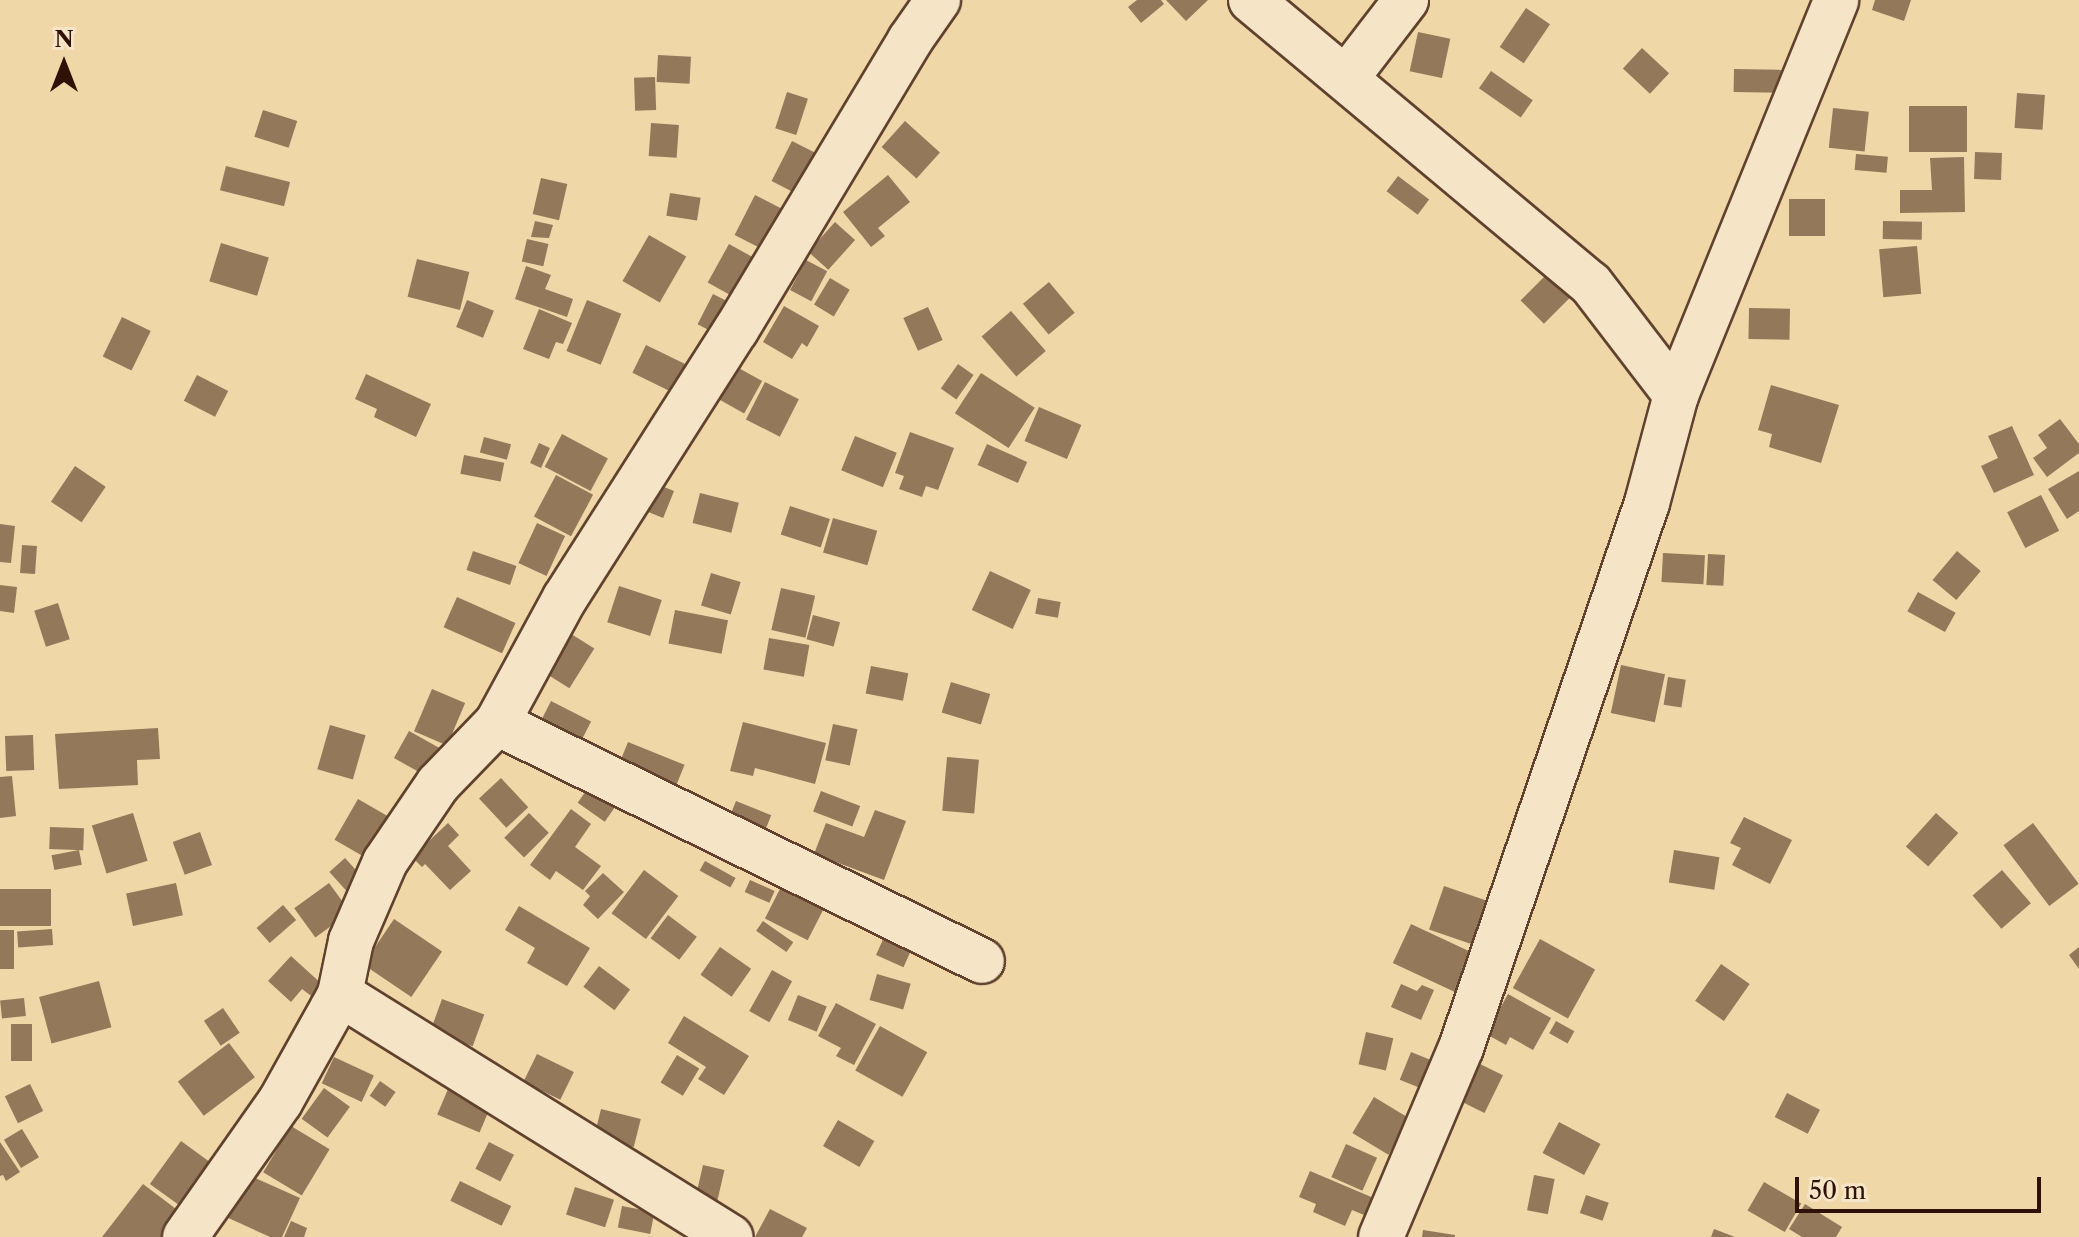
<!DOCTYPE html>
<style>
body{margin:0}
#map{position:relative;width:2079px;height:1237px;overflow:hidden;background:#efd7a8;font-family:"Libre Caslon Text",serif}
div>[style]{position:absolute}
.building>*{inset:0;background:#93785a;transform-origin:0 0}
.roads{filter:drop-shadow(2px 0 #60422e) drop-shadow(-2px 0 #60422e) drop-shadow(0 2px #60422e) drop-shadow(0 -2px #60422e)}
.minor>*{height:44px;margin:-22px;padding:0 22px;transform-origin:22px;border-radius:22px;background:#f5e5c6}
span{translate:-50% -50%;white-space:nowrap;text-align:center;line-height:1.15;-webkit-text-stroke:6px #f5e5c6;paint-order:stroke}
.north{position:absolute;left:24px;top:24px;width:80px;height:80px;-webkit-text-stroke:6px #f5e5c6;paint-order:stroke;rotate:0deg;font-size:22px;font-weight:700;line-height:32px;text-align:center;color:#301105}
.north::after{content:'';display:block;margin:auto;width:28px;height:36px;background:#301105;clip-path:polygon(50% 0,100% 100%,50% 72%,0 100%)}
.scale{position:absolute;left:1795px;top:1177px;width:246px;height:36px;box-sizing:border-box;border:4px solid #301105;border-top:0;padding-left:10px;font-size:24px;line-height:28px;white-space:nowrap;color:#301105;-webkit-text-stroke:6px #f5e5c6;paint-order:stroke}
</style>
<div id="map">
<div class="building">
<div style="clip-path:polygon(1137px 0,1161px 0,1164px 4px,1141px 23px,1128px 7px)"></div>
<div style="clip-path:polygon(1166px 0,1208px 0,1186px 21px)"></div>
<div style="clip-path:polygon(1875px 0,1911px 0,1904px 21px,1872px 10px)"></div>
<div style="left:1526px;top:8px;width:29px;height:47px;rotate:34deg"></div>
<div style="left:1418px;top:32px;width:33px;height:40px;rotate:12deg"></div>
<div style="left:1642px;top:48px;width:37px;height:28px;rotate:43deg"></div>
<div style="left:658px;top:55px;width:33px;height:27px;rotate:3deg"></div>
<div style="left:1734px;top:69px;width:47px;height:23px;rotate:1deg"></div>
<div style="left:1491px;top:71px;width:51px;height:21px;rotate:35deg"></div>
<div style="left:655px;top:77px;width:33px;height:21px;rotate:88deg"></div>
<div style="left:787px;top:92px;width:22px;height:38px;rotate:18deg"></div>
<div style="left:2017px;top:93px;width:28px;height:35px;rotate:4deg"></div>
<div style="left:1909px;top:106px;width:58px;height:46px"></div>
<div style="left:1833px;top:108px;width:36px;height:40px;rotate:6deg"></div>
<div style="left:263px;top:110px;width:36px;height:28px;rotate:18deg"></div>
<div style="left:905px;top:121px;width:47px;height:35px;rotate:42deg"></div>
<div style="left:651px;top:123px;width:28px;height:33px;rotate:4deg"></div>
<div style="left:792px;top:141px;width:36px;height:45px;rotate:27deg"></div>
<div style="left:1975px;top:152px;width:27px;height:27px;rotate:2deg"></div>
<div style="left:1856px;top:154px;width:32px;height:16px;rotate:5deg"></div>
<div style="clip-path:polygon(1964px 157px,1965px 212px,1900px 213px,1900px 190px,1932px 190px,1930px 158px)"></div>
<div style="left:226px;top:166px;width:66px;height:25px;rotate:14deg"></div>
<div style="clip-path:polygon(888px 175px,910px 202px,878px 228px,885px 236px,871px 247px,843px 212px)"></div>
<div style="left:1398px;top:176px;width:39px;height:19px;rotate:37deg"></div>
<div style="left:541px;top:178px;width:27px;height:37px;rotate:13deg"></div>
<div style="left:670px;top:193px;width:31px;height:23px;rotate:9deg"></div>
<div style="left:755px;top:195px;width:35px;height:45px;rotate:27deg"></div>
<div style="left:1789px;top:199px;width:36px;height:37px"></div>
<div style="clip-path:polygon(535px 221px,553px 225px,549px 238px,531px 237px)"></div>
<div style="left:1883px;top:221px;width:39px;height:18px;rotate:1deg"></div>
<div style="left:835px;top:222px;width:27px;height:40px;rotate:42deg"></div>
<div style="left:649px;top:235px;width:43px;height:53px;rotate:30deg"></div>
<div style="left:527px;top:239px;width:22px;height:23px;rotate:13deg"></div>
<div style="left:221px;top:243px;width:50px;height:40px;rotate:17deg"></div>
<div style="left:729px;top:244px;width:33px;height:44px;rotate:29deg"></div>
<div style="left:1917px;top:246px;width:48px;height:38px;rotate:85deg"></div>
<div style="left:417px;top:259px;width:54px;height:39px;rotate:14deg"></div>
<div style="left:806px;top:260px;width:24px;height:34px;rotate:28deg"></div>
<div style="clip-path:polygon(526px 266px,551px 275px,545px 289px,573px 299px,567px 317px,515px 299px)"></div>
<div style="left:1551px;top:270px;width:33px;height:43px;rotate:45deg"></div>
<div style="left:830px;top:278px;width:23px;height:31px;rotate:31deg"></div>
<div style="left:1049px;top:282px;width:40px;height:34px;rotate:50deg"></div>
<div style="left:713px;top:294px;width:25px;height:34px;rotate:27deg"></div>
<div style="left:467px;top:300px;width:29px;height:29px;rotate:22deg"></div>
<div style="left:587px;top:300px;width:37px;height:55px;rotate:22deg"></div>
<div style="clip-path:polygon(784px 306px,819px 326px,807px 347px,802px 343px,792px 359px,763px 342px)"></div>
<div style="left:928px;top:307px;width:36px;height:27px;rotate:66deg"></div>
<div style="left:1749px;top:308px;width:41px;height:31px;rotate:1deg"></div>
<div style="clip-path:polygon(539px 309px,572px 323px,563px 344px,556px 342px,549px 359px,523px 349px)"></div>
<div style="left:1011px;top:311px;width:53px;height:39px;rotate:49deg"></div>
<div style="left:122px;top:317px;width:32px;height:44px;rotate:26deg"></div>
<div style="left:646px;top:345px;width:51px;height:31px;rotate:26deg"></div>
<div style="left:958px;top:364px;width:19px;height:30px;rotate:35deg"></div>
<div style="left:735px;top:366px;width:31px;height:37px;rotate:29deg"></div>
<div style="left:981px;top:373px;width:64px;height:48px;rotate:33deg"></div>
<div style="clip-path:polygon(366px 374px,431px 404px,416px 437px,374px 417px,377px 409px,355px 399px)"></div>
<div style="left:197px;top:375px;width:35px;height:29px;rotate:27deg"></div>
<div style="left:765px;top:382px;width:38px;height:42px;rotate:27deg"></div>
<div style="clip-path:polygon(1771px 385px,1839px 405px,1821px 463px,1769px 447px,1772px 434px,1758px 430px)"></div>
<div style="left:1039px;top:407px;width:46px;height:37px;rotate:23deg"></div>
<div style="clip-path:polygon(2060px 419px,2079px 444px,2079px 453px,2047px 477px,2033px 458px,2047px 448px,2038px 435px)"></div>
<div style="clip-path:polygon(2012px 426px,2034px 475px,1994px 493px,1981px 466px,1998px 458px,1988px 436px)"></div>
<div style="clip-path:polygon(910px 432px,954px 448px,938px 490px,926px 486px,922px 497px,899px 489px,904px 476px,895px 473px)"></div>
<div style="left:562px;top:434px;width:52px;height:37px;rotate:28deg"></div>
<div style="left:855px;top:436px;width:45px;height:37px;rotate:22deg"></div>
<div style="left:484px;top:437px;width:28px;height:16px;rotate:15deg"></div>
<div style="left:539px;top:443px;width:12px;height:22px;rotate:24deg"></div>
<div style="left:987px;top:444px;width:44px;height:23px;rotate:24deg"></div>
<div style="left:464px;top:455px;width:41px;height:19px;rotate:11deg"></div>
<div style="left:75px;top:466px;width:37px;height:43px;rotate:34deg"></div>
<div style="clip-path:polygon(2079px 471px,2079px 511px,2067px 519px,2048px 489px)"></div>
<div style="left:556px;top:475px;width:42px;height:47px;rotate:28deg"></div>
<div style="left:649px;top:481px;width:27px;height:29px;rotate:22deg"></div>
<div style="left:700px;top:493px;width:40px;height:31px;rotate:14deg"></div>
<div style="left:2041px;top:495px;width:40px;height:38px;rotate:63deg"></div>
<div style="left:790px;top:506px;width:42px;height:30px;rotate:18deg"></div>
<div style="left:833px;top:518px;width:46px;height:36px;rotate:16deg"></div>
<div style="left:537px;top:523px;width:31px;height:44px;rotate:25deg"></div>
<div style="clip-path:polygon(0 524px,15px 526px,11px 563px,0 562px)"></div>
<div style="left:22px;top:545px;width:15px;height:28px;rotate:4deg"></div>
<div style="left:473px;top:551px;width:46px;height:20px;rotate:19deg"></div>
<div style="left:1957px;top:551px;width:31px;height:38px;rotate:40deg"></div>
<div style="left:1663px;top:553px;width:42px;height:29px;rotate:3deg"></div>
<div style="left:1708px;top:554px;width:17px;height:31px;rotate:3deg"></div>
<div style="left:990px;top:571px;width:45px;height:43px;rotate:25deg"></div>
<div style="left:711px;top:573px;width:31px;height:34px;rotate:17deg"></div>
<div style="clip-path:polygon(0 585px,17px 587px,14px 613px,0 611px)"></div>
<div style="left:619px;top:586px;width:45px;height:38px;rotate:18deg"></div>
<div style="left:781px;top:588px;width:35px;height:43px;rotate:13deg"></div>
<div style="left:1918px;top:592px;width:43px;height:22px;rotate:29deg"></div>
<div style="left:457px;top:597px;width:64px;height:33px;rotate:24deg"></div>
<div style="left:1038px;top:598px;width:23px;height:16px;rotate:10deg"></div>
<div style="left:58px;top:603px;width:38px;height:25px;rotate:72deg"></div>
<div style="left:675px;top:610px;width:54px;height:34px;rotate:11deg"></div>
<div style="left:813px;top:615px;width:28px;height:25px;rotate:15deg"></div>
<div style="left:568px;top:632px;width:31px;height:47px;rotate:32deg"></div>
<div style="left:769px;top:638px;width:41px;height:32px;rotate:10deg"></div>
<div style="left:1621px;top:665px;width:45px;height:49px;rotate:12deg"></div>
<div style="left:871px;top:666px;width:38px;height:28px;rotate:11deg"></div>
<div style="left:1668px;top:677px;width:18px;height:28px;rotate:9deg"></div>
<div style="left:951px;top:682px;width:41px;height:32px;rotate:17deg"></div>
<div style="left:432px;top:689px;width:36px;height:46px;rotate:23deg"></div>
<div style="left:551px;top:701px;width:45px;height:26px;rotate:27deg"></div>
<div style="clip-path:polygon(743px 722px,826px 743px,815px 784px,755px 768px,753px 776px,730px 771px)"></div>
<div style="left:833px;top:724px;width:25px;height:37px;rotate:12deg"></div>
<div style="left:330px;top:725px;width:37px;height:46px;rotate:16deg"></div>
<div style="clip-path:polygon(158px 728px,160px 759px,137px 760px,138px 785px,59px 789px,55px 734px)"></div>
<div style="left:409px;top:731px;width:39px;height:31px;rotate:29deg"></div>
<div style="left:33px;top:735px;width:35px;height:28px;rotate:88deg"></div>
<div style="left:628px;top:742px;width:61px;height:32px;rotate:22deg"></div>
<div style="left:947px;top:757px;width:32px;height:54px;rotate:5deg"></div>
<div style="clip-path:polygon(12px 776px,16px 816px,0 818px,0 777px)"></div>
<div style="left:501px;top:778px;width:40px;height:30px;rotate:47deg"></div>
<div style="left:588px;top:788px;width:33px;height:18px;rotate:35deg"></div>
<div style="left:821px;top:791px;width:42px;height:22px;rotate:21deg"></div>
<div style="left:358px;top:799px;width:38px;height:47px;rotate:30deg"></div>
<div style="left:736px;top:801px;width:38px;height:18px;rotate:22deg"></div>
<div style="clip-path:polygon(571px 809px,591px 824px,575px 847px,601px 866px,583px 890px,556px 871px,550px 880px,530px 865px)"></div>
<div style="clip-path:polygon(875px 810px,906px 821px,884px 880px,814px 854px,826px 823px,864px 837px)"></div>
<div style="left:133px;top:813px;width:50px;height:43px;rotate:73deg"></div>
<div style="left:529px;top:813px;width:28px;height:35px;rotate:45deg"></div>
<div style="left:1936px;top:813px;width:30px;height:45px;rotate:42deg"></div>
<div style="clip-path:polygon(1744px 817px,1792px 840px,1770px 884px,1732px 865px,1741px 848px,1730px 843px)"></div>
<div style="clip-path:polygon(448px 823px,459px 835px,448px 846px,471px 871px,450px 890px,425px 864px,422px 867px,412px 857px)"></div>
<div style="left:2033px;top:823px;width:76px;height:37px;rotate:53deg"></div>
<div style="left:50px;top:827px;width:34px;height:22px;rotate:2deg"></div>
<div style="left:200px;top:832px;width:35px;height:29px;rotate:70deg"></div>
<div style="left:79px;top:850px;width:15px;height:28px;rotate:79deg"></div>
<div style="left:1674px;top:850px;width:46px;height:33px;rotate:9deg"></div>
<div style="left:345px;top:858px;width:28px;height:21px;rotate:48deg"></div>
<div style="left:705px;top:861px;width:35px;height:11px;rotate:29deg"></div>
<div style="left:644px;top:870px;width:43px;height:54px;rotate:37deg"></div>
<div style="left:2002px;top:870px;width:44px;height:39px;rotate:49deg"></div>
<div style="clip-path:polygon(603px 873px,624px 892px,598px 919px,583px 905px,590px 896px,585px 891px)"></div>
<div style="left:750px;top:880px;width:27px;height:13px;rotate:24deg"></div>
<div style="left:784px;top:881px;width:48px;height:42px;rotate:27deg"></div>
<div style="left:176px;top:883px;width:33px;height:51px;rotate:78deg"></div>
<div style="left:329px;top:883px;width:36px;height:43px;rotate:54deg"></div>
<div style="left:1444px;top:886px;width:50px;height:46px;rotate:19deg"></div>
<div style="left:0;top:889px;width:51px;height:37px"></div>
<div style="left:283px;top:905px;width:20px;height:35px;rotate:49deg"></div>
<div style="clip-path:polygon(519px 906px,590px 948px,567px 986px,527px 963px,535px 948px,505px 930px)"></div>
<div style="left:668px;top:915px;width:36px;height:29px;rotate:37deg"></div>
<div style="left:394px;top:919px;width:58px;height:55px;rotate:34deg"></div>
<div style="left:763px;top:921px;width:37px;height:12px;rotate:35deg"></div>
<div style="left:1411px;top:924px;width:72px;height:43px;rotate:25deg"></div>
<div style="left:52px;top:929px;width:16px;height:35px;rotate:86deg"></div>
<div style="left:0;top:930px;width:14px;height:39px"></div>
<div style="left:885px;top:935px;width:30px;height:22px;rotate:24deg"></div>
<div style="left:1540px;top:939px;width:63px;height:56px;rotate:29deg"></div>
<div style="left:720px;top:947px;width:38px;height:34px;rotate:35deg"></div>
<div style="clip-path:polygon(2079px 947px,2079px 969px,2069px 955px)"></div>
<div style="clip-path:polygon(291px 956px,324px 986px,314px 998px,302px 989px,291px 1002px,268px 981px)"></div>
<div style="left:1721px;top:964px;width:35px;height:45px;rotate:35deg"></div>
<div style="left:599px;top:966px;width:39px;height:26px;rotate:37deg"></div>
<div style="left:772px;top:970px;width:23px;height:47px;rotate:29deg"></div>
<div style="left:877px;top:974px;width:35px;height:27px;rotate:16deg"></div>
<div style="left:99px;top:981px;width:48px;height:62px;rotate:75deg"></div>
<div style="clip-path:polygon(1401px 984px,1417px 991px,1422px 985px,1434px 990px,1421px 1020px,1391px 1007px)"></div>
<div style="clip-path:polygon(1508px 994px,1551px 1018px,1533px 1050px,1510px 1037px,1506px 1045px,1486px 1034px)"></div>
<div style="left:798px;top:995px;width:31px;height:27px;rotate:22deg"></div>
<div style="left:24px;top:998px;width:18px;height:24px;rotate:84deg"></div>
<div style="left:442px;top:999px;width:45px;height:34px;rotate:20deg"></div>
<div style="clip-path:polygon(836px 1003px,876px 1024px,854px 1065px,836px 1056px,841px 1048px,818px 1036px)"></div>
<div style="left:223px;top:1008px;width:30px;height:23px;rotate:56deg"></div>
<div style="clip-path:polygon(684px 1016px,749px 1056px,724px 1095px,698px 1079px,706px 1067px,668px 1043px)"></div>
<div style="left:1556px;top:1021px;width:21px;height:14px;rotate:29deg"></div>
<div style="left:11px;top:1024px;width:21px;height:37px"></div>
<div style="left:880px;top:1026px;width:54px;height:51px;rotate:29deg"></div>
<div style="left:1366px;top:1032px;width:28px;height:33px;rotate:13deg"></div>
<div style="left:229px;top:1043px;width:43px;height:64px;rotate:53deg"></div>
<div style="left:1411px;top:1052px;width:22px;height:30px;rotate:22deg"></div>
<div style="left:537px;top:1054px;width:41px;height:31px;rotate:26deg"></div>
<div style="left:677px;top:1055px;width:26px;height:32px;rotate:31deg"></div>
<div style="left:334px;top:1057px;width:44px;height:29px;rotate:25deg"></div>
<div style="left:1476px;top:1062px;width:30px;height:42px;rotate:26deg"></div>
<div style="left:454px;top:1075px;width:46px;height:43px;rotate:23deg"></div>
<div style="left:380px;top:1081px;width:19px;height:18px;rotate:35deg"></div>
<div style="left:30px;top:1084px;width:30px;height:28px;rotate:64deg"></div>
<div style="left:324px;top:1088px;width:32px;height:38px;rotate:36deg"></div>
<div style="left:1787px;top:1093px;width:37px;height:27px;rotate:27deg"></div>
<div style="left:1374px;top:1097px;width:42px;height:42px;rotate:31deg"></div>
<div style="left:601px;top:1109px;width:41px;height:29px;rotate:14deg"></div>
<div style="left:838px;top:1120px;width:42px;height:30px;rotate:30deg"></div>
<div style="left:1559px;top:1122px;width:47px;height:35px;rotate:28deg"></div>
<div style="left:291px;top:1126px;width:45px;height:54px;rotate:31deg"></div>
<div style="left:22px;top:1129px;width:33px;height:21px;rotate:59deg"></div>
<div style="left:181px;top:1141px;width:39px;height:53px;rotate:36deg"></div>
<div style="clip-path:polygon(0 1142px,20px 1172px,6px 1181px,3px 1175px,0 1176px)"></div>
<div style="left:489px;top:1142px;width:28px;height:30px;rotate:27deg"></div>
<div style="left:1346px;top:1144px;width:34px;height:36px;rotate:24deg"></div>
<div style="left:703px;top:1165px;width:22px;height:40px;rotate:13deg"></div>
<div style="clip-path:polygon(1310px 1171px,1376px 1199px,1369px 1217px,1352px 1210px,1345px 1226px,1313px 1212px,1316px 1204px,1299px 1197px)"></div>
<div style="clip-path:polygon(244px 1173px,300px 1198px,282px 1237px,270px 1237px,224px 1216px)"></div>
<div style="left:1534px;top:1175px;width:21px;height:36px;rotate:11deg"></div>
<div style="left:460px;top:1181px;width:57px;height:22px;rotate:26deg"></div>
<div style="left:1764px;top:1182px;width:43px;height:33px;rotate:30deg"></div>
<div style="clip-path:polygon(143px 1184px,180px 1212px,161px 1237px,102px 1237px)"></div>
<div style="left:575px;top:1187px;width:41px;height:29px;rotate:18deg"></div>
<div style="left:1586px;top:1195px;width:24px;height:19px;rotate:19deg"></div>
<div style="clip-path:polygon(1805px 1204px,1842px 1227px,1836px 1237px,1802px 1237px,1789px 1229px)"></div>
<div style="left:622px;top:1206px;width:33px;height:22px;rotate:11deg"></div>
<div style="clip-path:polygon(770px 1209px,807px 1228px,802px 1237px,755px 1237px)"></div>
<div style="clip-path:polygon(291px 1221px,307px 1228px,304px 1237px,284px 1237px)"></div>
<div style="clip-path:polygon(1714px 1229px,1735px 1237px,1711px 1237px)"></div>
<div style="clip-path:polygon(1423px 1230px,1455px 1235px,1455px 1237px,1422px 1237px)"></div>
</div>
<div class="roads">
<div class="minor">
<div style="left:1251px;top:0;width:443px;rotate:39.9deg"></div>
<div style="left:1591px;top:284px;width:140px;rotate:52.6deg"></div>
<div style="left:1347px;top:77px;width:97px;rotate:-52.5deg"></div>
<div style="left:497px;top:723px;width:540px;rotate:26.14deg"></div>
<div style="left:340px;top:994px;width:460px;rotate:31.9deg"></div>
<div style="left:185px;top:1237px;width:165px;rotate:-54.9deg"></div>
<div style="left:280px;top:1102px;width:107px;rotate:-60.8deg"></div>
<div style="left:332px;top:1009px;width:17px;rotate:-62deg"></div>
<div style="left:340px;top:994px;width:54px;rotate:-78.3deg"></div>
<div style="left:351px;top:941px;width:86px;rotate:-66.7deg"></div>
<div style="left:385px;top:862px;width:94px;rotate:-55.8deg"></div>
<div style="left:438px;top:784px;width:85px;rotate:-46deg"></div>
<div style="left:497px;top:723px;width:142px;rotate:-61.5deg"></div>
<div style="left:565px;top:598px;width:318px;rotate:-57.5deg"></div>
<div style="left:736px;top:330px;width:338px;rotate:-59deg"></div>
<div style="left:910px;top:40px;width:49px;rotate:-55deg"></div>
<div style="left:1381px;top:1237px;width:205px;rotate:-67.1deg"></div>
<div style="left:1461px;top:1048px;width:576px;rotate:-71.16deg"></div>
<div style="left:1647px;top:503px;width:112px;rotate:-75deg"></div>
<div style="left:1676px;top:395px;width:426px;rotate:-67.9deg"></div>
</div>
</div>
<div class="north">N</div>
<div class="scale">50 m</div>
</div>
